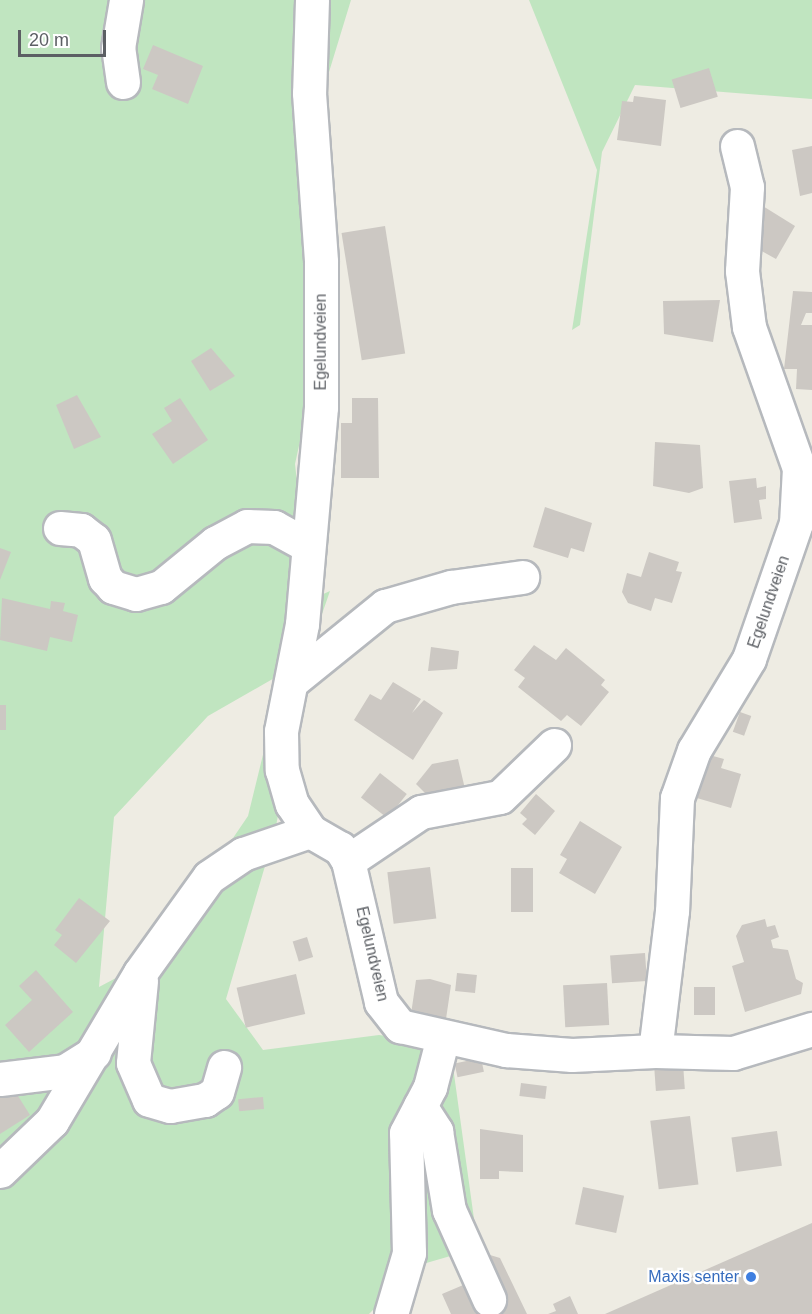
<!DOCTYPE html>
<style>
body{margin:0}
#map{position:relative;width:812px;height:1314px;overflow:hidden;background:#eeece3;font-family:Arial,sans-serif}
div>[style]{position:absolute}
.green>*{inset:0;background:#c0e5c0}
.building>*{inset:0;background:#ccc8c3;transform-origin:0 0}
.roads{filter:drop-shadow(2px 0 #b6b9bd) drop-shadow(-2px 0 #b6b9bd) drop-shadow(0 2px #b6b9bd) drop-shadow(0 -2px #b6b9bd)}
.minor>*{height:33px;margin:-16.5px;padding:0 16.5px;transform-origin:16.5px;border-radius:16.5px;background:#fff}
.dots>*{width:16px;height:16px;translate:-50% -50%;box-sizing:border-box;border:3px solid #fff;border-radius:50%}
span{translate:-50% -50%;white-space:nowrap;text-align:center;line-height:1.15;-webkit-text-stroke:4.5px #fff;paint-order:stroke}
.street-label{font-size:16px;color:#5c5f64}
.shop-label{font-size:16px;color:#366cbe}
.right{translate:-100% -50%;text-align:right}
.scale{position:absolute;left:18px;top:30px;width:88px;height:27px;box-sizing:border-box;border:3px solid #5c5f64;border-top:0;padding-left:8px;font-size:18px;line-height:21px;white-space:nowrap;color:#5c5f64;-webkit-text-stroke:4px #fff;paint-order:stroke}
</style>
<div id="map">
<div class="green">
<div style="clip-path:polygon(evenodd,0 0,351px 0,322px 95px,333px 291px,295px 464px,310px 600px,330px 591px,306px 660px,275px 832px,226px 999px,263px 1050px,379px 1035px,450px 1045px,478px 1248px,416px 1266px,369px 1314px,0 1314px,0 0,283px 673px,248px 816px,150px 960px,99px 987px,114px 817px,208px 716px,283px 673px)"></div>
<div style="clip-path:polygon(529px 0,812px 0,812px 99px,635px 85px,602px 152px,580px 325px,572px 330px,597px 170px)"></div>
</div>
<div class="building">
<div style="clip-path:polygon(153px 45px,203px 66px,188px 104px,152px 89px,158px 75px,143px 69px)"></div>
<div style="left:709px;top:68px;width:30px;height:39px;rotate:73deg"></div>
<div style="clip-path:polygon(634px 96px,666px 100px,661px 146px,617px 140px,622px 101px,633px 102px)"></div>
<div style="clip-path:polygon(812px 146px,812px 193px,800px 196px,792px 150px)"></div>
<div style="clip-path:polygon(761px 205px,795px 226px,776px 259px,749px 244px)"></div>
<div style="left:385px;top:226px;width:129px;height:44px;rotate:81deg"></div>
<div style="clip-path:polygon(793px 291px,812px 292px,812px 313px,806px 313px,801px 325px,812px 325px,812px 390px,796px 389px,797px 369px,784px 369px)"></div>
<div style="clip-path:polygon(720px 300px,713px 342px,664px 334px,663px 301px)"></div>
<div style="clip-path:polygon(211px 348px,235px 376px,210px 391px,191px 361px)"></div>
<div style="clip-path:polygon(77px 395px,101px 437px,74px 449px,56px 405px)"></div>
<div style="clip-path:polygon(180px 398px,208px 440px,173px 464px,152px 434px,172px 421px,164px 408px)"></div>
<div style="clip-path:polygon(352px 398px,378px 398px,379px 478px,341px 478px,341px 423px,352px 423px)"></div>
<div style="clip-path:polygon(655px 442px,700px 445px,703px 488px,689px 493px,653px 486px)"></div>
<div style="clip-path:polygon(756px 478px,757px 488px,766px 486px,766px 499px,759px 500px,762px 519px,734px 523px,729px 481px)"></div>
<div style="clip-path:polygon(545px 507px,592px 523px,584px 552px,571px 548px,568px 558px,533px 547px)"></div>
<div style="clip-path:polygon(0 548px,11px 552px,0 580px)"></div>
<div style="clip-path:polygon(649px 552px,679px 562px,676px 571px,682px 572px,672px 603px,655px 598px,651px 611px,628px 603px,622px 592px,627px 573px,641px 577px)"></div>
<div style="clip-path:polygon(2px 598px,50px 609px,51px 601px,65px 603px,63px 611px,78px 615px,72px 642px,50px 637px,47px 651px,0 640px)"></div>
<div style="clip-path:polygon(534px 645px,556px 660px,566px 648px,605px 680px,601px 685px,609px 692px,581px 726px,567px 715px,561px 721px,518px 687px,525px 678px,514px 670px)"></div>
<div style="clip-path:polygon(431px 647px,459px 651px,457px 669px,428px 671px)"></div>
<div style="clip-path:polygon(393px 682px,421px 699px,412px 713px,424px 700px,443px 713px,413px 760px,354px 720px,370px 694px,381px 700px)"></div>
<div style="left:0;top:705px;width:6px;height:25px"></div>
<div style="left:740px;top:712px;width:12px;height:21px;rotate:20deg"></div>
<div style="clip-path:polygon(702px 753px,724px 759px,721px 768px,741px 774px,731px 808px,690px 796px)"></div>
<div style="clip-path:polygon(458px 759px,465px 789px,430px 798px,416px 784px,432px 764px)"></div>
<div style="left:380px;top:773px;width:34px;height:31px;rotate:38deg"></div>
<div style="clip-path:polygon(536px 794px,555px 811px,535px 835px,522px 824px,527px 819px,520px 813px)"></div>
<div style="clip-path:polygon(580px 821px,622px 847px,595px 894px,559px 873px,567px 859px,560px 855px)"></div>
<div style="left:430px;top:867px;width:52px;height:43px;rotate:83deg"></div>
<div style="left:511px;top:868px;width:22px;height:44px"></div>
<div style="clip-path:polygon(79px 898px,110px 921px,76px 963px,54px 945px,62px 935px,55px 930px)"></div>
<div style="clip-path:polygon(765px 919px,767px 927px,775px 925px,779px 937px,771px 940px,773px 948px,788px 950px,796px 979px,803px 983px,801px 994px,745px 1012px,732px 966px,744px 962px,736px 936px,742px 925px)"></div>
<div style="left:307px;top:937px;width:21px;height:15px;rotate:73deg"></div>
<div style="left:645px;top:953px;width:28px;height:35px;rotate:86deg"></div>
<div style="clip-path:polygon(36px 970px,73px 1012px,29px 1052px,5px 1025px,32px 1000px,19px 986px)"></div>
<div style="left:457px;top:973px;width:20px;height:18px;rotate:6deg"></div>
<div style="left:296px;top:974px;width:41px;height:61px;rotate:77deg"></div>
<div style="clip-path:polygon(430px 979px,451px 985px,446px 1019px,411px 1014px,416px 980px)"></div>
<div style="left:607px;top:983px;width:42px;height:44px;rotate:87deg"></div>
<div style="left:694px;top:987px;width:21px;height:28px"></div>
<div style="left:481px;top:1058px;width:14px;height:27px;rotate:78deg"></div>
<div style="left:683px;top:1063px;width:26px;height:29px;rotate:86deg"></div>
<div style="left:521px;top:1083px;width:26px;height:13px;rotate:7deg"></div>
<div style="clip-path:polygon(0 1088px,13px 1088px,30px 1115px,0 1134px)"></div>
<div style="left:263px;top:1097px;width:12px;height:25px;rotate:85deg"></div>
<div style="left:690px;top:1116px;width:69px;height:40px;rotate:83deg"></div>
<div style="clip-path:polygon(480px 1129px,523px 1135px,523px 1172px,499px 1171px,499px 1179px,480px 1179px)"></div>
<div style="left:777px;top:1131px;width:35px;height:46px;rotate:82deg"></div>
<div style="left:583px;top:1187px;width:42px;height:38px;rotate:12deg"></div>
<div style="clip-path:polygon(812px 1223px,812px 1314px,605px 1314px,773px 1240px)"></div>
<div style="clip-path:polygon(480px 1252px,500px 1258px,527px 1314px,451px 1314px,442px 1294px,475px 1280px)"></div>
<div style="clip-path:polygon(570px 1296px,578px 1314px,548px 1314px,556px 1311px,553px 1304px)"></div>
</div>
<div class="roads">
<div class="minor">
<div style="left:312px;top:0;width:93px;rotate:91.8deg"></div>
<div style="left:309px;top:93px;width:169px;rotate:85.9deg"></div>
<div style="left:321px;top:262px;width:145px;rotate:90deg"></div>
<div style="left:321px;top:407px;width:218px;rotate:95deg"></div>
<div style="left:302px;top:624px;width:109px;rotate:101.1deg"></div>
<div style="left:281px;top:731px;width:39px;rotate:89deg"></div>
<div style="left:282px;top:770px;width:35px;rotate:74deg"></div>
<div style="left:292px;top:804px;width:32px;rotate:56deg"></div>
<div style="left:310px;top:831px;width:34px;rotate:30deg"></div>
<div style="left:340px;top:848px;width:15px;rotate:58deg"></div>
<div style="left:348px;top:861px;width:145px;rotate:76.8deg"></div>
<div style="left:381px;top:1002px;width:31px;rotate:52deg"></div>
<div style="left:400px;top:1026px;width:109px;rotate:12.8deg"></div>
<div style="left:506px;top:1050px;width:66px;rotate:4.3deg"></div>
<div style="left:572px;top:1055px;width:83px;rotate:-2.8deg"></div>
<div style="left:123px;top:82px;width:34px;rotate:-98deg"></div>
<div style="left:118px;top:48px;width:49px;rotate:-80.5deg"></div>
<div style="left:737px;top:146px;width:42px;rotate:76.3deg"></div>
<div style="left:747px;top:187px;width:84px;rotate:93.4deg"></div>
<div style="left:742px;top:271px;width:56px;rotate:82.9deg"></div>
<div style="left:749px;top:327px;width:150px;rotate:70.5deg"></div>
<div style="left:799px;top:468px;width:55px;rotate:93.1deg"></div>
<div style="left:796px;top:523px;width:144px;rotate:109.1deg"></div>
<div style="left:749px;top:659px;width:106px;rotate:121.1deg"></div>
<div style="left:694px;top:750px;width:51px;rotate:109.5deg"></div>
<div style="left:677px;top:798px;width:113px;rotate:92.5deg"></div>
<div style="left:672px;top:911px;width:141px;rotate:96.9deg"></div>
<div style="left:655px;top:1051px;width:78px;rotate:1.5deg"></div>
<div style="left:733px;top:1053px;width:83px;rotate:-16.9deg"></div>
<div style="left:60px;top:528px;width:21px;rotate:5deg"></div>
<div style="left:81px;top:530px;width:16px;rotate:38deg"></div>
<div style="left:94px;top:540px;width:40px;rotate:74deg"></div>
<div style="left:105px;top:578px;width:12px;rotate:48deg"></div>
<div style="left:113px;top:587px;width:24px;rotate:17deg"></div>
<div style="left:136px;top:594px;width:26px;rotate:-16deg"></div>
<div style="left:161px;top:587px;width:70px;rotate:-39.2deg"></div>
<div style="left:215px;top:543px;width:36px;rotate:-28deg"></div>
<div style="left:247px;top:526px;width:27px;rotate:2deg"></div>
<div style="left:274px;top:527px;width:38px;rotate:29deg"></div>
<div style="left:291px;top:682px;width:121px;rotate:-39deg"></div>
<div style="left:385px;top:606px;width:69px;rotate:-16.1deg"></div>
<div style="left:451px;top:587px;width:72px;rotate:-8deg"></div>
<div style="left:348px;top:861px;width:88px;rotate:-33.9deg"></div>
<div style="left:421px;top:812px;width:80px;rotate:-10.8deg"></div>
<div style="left:500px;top:797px;width:75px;rotate:-43.9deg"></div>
<div style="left:141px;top:981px;width:82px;rotate:95.6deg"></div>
<div style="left:133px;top:1063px;width:40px;rotate:66.6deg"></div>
<div style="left:149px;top:1100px;width:22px;rotate:16deg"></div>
<div style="left:170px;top:1106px;width:36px;rotate:-10deg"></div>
<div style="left:205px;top:1100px;width:14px;rotate:-34deg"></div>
<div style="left:217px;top:1092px;width:26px;rotate:-74deg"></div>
<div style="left:0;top:1079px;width:65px;rotate:-7deg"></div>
<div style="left:65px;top:1071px;width:34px;rotate:-32deg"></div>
<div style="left:420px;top:1106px;width:30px;rotate:57deg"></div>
<div style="left:436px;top:1131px;width:80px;rotate:80.7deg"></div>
<div style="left:449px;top:1210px;width:98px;rotate:65.8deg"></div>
<div style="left:0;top:1171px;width:72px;rotate:-43.9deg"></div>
<div style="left:52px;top:1121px;width:172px;rotate:-59.3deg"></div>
<div style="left:140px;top:973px;width:118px;rotate:-54.3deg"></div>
<div style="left:209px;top:877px;width:41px;rotate:-34.1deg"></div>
<div style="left:243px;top:854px;width:71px;rotate:-18.9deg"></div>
<div style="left:391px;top:1314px;width:64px;rotate:-73.6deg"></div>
<div style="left:409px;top:1253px;width:120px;rotate:-91.4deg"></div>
<div style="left:406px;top:1133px;width:52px;rotate:-62.4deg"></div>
<div style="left:430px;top:1087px;width:52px;rotate:-75.4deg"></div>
</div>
</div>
<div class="dots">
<div style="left:751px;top:1277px;background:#3f7fe0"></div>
</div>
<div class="street-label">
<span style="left:321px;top:342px;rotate:-90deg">Egelundveien</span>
<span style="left:769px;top:602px;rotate:-71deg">Egelundveien</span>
<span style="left:372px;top:954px;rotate:77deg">Egelundveien</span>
</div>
<div class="shop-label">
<span class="right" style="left:739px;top:1277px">Maxis senter</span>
</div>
<div class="scale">20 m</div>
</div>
